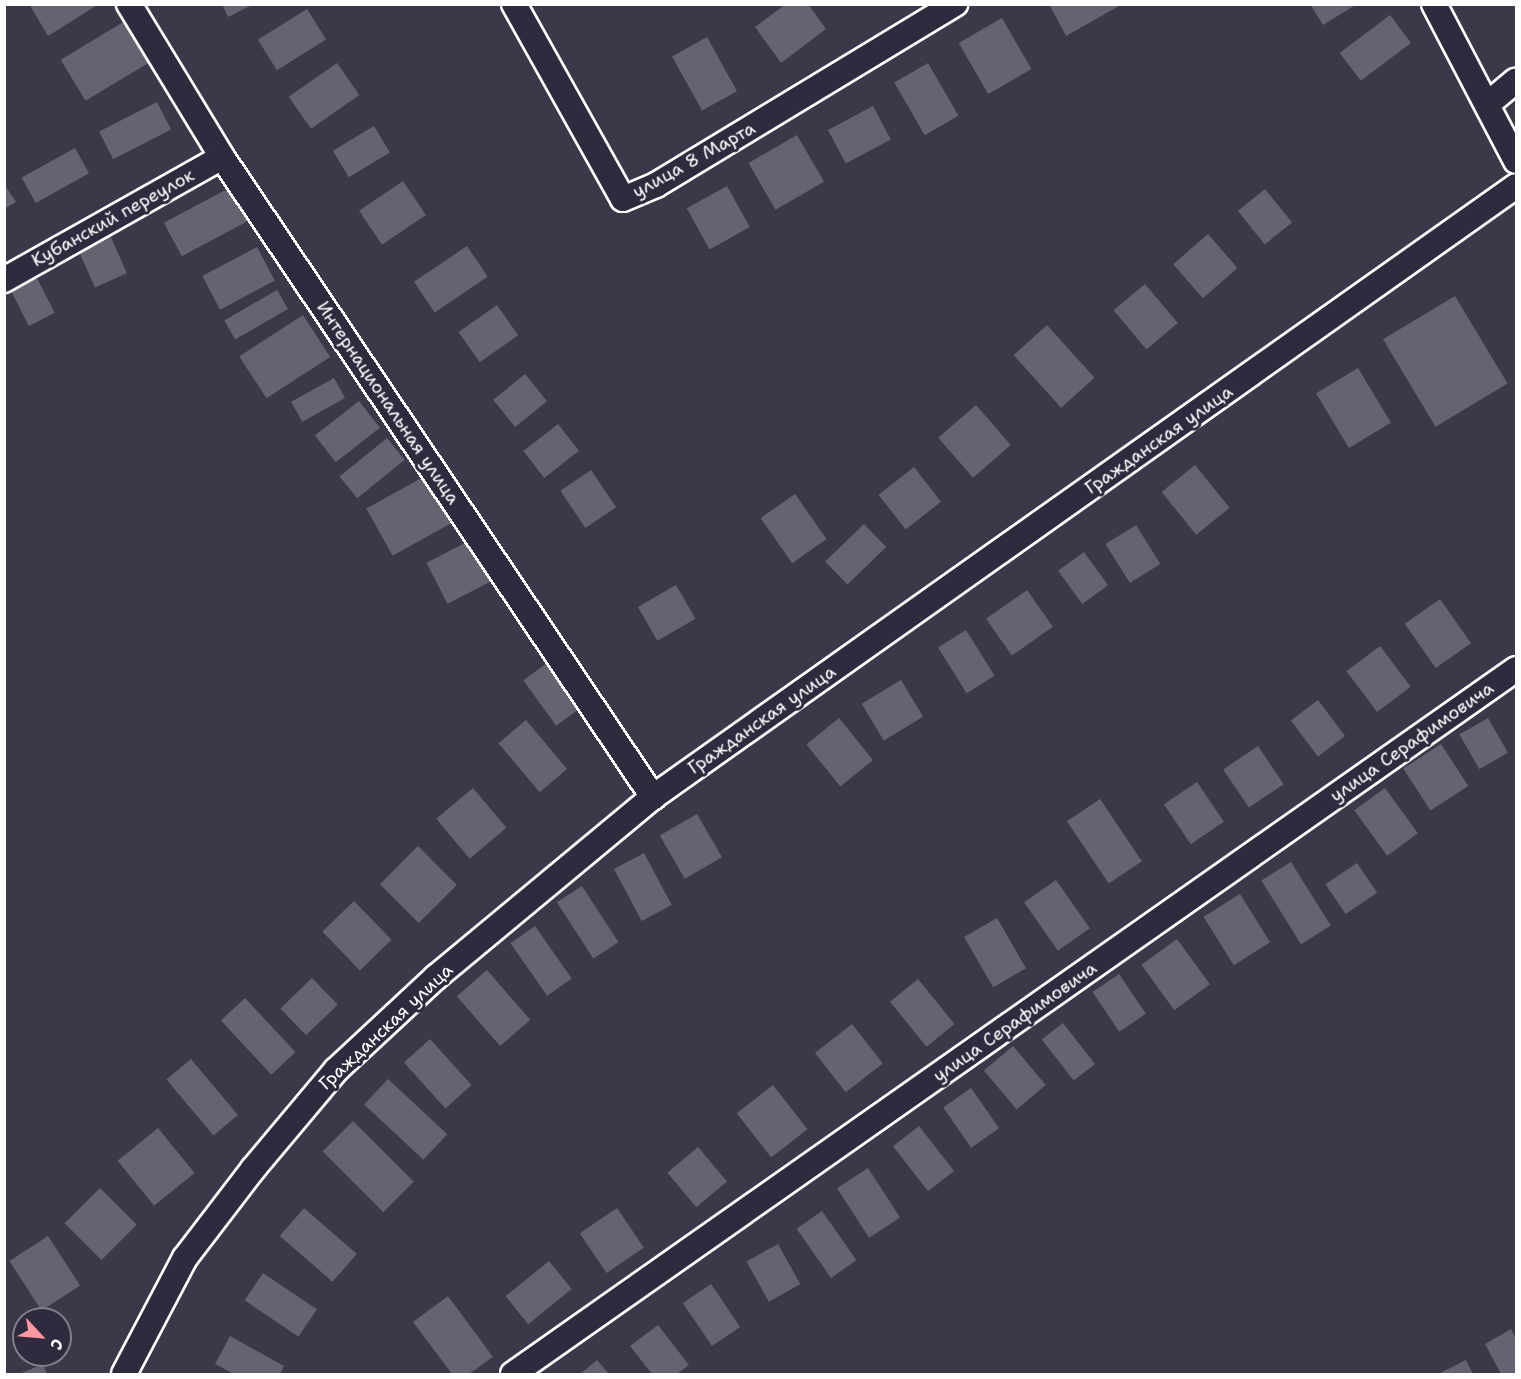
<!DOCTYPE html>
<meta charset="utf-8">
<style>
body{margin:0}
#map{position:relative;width:1521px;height:1379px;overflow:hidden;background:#3c3749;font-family:"Shantell Sans",sans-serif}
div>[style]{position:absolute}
.building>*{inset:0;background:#666270;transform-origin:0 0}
.roads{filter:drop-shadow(2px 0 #fff) drop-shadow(-2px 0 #fff) drop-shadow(0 2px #fff) drop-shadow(0 -2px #fff)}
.street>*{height:24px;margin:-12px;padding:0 12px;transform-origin:12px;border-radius:12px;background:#2f2a3d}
span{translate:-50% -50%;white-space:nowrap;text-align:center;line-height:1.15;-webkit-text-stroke:6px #2f2a3d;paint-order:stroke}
.street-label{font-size:18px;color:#fff}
.frame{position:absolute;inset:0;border:6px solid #fff;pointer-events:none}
.north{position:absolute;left:12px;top:1307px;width:60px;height:60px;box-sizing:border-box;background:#2f2a3d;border:2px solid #827f8b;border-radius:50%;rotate:116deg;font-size:16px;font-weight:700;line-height:24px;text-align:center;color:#fff}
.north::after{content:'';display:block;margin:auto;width:21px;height:27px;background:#ff9aa2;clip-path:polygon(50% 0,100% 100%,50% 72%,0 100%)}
</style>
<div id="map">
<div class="building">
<div style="clip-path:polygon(29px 4px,99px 4px,48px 36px)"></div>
<div style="clip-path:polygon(222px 4px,254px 4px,228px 17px)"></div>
<div style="clip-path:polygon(786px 4px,808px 4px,826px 29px,781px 63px,755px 27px)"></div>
<div style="clip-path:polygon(1049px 4px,1118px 4px,1119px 6px,1066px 36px)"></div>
<div style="clip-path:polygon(1310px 4px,1357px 4px,1323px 25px)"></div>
<div style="left:307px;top:9px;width:36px;height:58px;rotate:58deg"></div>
<div style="left:1390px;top:15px;width:35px;height:63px;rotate:53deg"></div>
<div style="left:1002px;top:18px;width:59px;height:50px;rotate:60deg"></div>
<div style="left:125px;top:21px;width:48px;height:75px;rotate:59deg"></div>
<div style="left:707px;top:37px;width:62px;height:40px;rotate:61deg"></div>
<div style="left:337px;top:63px;width:39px;height:59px;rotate:55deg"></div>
<div style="left:928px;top:63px;width:61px;height:39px;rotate:60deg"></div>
<div style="left:157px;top:102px;width:31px;height:65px;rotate:63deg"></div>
<div style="left:873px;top:106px;width:38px;height:51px;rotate:62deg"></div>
<div style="left:374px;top:126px;width:31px;height:48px;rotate:59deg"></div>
<div style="left:797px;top:135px;width:54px;height:56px;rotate:60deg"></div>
<div style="left:75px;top:148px;width:29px;height:61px;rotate:61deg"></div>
<div style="left:403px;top:181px;width:41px;height:53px;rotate:56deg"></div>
<div style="clip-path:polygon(4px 184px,16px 202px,4px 209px)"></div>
<div style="left:727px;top:186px;width:47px;height:46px;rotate:61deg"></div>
<div style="left:231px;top:187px;width:38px;height:76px;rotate:62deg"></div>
<div style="left:1265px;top:189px;width:43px;height:35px;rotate:51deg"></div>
<div style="left:109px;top:233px;width:44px;height:35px;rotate:66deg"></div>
<div style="left:1208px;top:234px;width:45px;height:46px;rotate:49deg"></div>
<div style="left:467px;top:246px;width:37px;height:64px;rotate:56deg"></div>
<div style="left:257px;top:247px;width:38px;height:62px;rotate:62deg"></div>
<div style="left:37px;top:278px;width:39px;height:29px;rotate:63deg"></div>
<div style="left:1145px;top:284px;width:51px;height:41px;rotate:50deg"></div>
<div style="left:277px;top:290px;width:22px;height:61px;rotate:60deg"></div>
<div style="left:1455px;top:296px;width:102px;height:84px;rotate:59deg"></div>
<div style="left:497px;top:305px;width:37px;height:47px;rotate:55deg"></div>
<div style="left:303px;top:315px;width:50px;height:76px;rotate:57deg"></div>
<div style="left:1047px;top:325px;width:71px;height:45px;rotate:48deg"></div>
<div style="left:1358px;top:368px;width:64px;height:49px;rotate:59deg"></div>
<div style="left:525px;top:374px;width:35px;height:41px;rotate:51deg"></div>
<div style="left:334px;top:378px;width:23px;height:49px;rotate:61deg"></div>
<div style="left:359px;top:401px;width:34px;height:56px;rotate:52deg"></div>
<div style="left:976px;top:405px;width:53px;height:50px;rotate:49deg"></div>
<div style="left:558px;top:424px;width:34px;height:44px;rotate:52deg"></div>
<div style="left:387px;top:438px;width:28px;height:61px;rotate:51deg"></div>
<div style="left:1195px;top:465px;width:55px;height:43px;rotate:51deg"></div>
<div style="left:914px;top:467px;width:44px;height:45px;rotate:52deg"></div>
<div style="left:591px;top:470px;width:45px;height:37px;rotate:56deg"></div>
<div style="left:425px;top:476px;width:54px;height:67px;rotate:61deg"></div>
<div style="left:795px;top:494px;width:55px;height:42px;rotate:55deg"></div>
<div style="left:864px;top:524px;width:32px;height:54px;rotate:46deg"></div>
<div style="left:1136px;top:525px;width:46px;height:36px;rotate:58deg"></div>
<div style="left:471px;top:540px;width:46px;height:50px;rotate:63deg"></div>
<div style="left:1084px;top:552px;width:41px;height:32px;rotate:54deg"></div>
<div style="left:676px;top:585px;width:39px;height:44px;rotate:60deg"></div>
<div style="left:1027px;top:590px;width:45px;height:50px;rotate:55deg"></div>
<div style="left:1440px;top:599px;width:54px;height:43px;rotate:55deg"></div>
<div style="left:966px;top:630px;width:54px;height:33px;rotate:58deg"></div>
<div style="left:1380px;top:646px;width:51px;height:42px;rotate:53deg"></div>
<div style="left:554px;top:658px;width:56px;height:38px;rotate:54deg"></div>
<div style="left:901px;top:680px;width:43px;height:46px;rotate:59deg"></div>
<div style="left:1318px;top:700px;width:45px;height:34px;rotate:53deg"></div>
<div style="left:839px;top:718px;width:54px;height:42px;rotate:51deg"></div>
<div style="left:1488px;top:718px;width:40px;height:33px;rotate:60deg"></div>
<div style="left:526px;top:720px;width:64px;height:36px;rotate:50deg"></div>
<div style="left:1441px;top:744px;width:50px;height:45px;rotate:57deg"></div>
<div style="left:1258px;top:746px;width:46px;height:42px;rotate:56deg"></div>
<div style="left:1197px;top:782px;width:48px;height:40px;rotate:56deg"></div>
<div style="left:473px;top:788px;width:52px;height:48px;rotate:50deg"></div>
<div style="left:1385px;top:788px;width:56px;height:38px;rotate:54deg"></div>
<div style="left:1100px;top:799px;width:75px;height:40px;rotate:56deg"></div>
<div style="left:697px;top:814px;width:50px;height:43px;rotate:60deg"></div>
<div style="left:418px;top:846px;width:55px;height:54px;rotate:45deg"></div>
<div style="left:644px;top:853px;width:59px;height:34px;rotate:62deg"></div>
<div style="left:1291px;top:862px;width:75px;height:35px;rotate:58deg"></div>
<div style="left:1357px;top:863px;width:36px;height:38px;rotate:56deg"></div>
<div style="left:1056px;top:880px;width:59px;height:39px;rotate:55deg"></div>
<div style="left:582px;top:886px;width:67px;height:30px;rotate:57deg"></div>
<div style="left:1240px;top:894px;width:57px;height:43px;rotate:58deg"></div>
<div style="left:354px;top:901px;width:54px;height:44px;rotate:46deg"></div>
<div style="left:997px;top:918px;width:58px;height:38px;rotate:60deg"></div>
<div style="left:535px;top:926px;width:64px;height:30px;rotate:55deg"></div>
<div style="left:1177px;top:939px;width:56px;height:44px;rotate:54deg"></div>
<div style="left:487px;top:970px;width:66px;height:40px;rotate:49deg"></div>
<div style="left:1119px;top:974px;width:48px;height:32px;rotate:56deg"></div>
<div style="left:312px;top:978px;width:37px;height:44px;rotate:46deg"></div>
<div style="left:918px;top:979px;width:58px;height:36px;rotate:51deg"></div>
<div style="left:245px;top:998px;width:74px;height:33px;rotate:47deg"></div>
<div style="left:1063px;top:1023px;width:52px;height:27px;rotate:52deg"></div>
<div style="left:852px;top:1024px;width:50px;height:47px;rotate:52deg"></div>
<div style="left:430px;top:1039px;width:62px;height:35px;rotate:48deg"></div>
<div style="left:1013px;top:1046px;width:51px;height:38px;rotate:50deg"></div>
<div style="left:191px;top:1059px;width:73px;height:32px;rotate:50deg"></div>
<div style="left:388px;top:1079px;width:81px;height:35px;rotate:43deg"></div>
<div style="left:773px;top:1085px;width:56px;height:46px;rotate:52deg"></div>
<div style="left:971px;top:1088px;width:49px;height:34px;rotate:55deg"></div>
<div style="left:353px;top:1121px;width:86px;height:43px;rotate:45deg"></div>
<div style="left:919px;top:1126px;width:57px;height:33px;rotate:52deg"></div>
<div style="left:158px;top:1128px;width:58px;height:52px;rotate:51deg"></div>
<div style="left:698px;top:1147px;width:45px;height:40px;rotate:50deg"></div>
<div style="left:868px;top:1168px;width:59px;height:37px;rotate:57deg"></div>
<div style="left:100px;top:1188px;width:52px;height:50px;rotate:45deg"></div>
<div style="left:304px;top:1208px;width:70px;height:37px;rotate:41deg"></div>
<div style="left:617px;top:1208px;width:48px;height:45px;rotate:56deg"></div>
<div style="left:822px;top:1211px;width:60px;height:31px;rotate:55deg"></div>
<div style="left:48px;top:1236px;width:59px;height:46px;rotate:57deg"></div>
<div style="left:778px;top:1244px;width:46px;height:36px;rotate:61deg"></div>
<div style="left:549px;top:1261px;width:36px;height:56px;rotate:51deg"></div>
<div style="left:263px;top:1273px;width:65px;height:33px;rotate:34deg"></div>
<div style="left:711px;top:1284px;width:52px;height:34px;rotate:56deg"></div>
<div style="clip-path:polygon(448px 1296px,493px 1357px,469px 1374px,452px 1374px,413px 1322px)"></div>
<div style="clip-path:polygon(658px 1325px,689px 1365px,677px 1374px,652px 1374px,630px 1346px)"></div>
<div style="clip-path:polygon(1511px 1329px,1516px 1339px,1516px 1374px,1501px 1374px,1485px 1344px)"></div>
<div style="clip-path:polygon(230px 1336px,284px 1366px,280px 1374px,234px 1374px,215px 1364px)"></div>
<div style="clip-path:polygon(597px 1360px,609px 1374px,580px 1374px)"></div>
<div style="clip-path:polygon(1466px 1360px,1473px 1374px,1438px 1374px)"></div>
<div style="clip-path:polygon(43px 1364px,47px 1374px,19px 1374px)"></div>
</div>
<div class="roads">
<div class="street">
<div style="left:129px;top:4px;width:179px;rotate:58.7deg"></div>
<div style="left:222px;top:157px;width:772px;rotate:56.04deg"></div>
<div style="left:514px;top:4px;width:223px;rotate:60.8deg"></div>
<div style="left:623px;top:199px;width:36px;rotate:-23deg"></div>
<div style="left:656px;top:185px;width:350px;rotate:-31.2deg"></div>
<div style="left:1434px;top:4px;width:177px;rotate:62.4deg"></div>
<div style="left:1489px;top:103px;width:35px;rotate:-40deg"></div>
<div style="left:4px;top:280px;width:250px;rotate:-29.4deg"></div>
<div style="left:124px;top:1374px;width:131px;rotate:-62.3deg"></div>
<div style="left:185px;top:1258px;width:112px;rotate:-52.6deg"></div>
<div style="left:253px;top:1169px;width:129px;rotate:-50deg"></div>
<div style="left:336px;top:1070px;width:137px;rotate:-42.9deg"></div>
<div style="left:436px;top:977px;width:282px;rotate:-39.7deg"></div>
<div style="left:653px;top:797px;width:1057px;rotate:-35.3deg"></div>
<div style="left:513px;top:1374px;width:1226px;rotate:-35.1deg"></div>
</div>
</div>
<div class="street-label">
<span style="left:694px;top:160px;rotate:-29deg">улица 8 Марта</span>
<span style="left:113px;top:218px;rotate:-29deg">Кубанский переулок</span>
<span style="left:388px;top:403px;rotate:56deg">Интернациональная улица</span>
<span style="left:1159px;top:440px;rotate:-35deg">Гражданская улица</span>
<span style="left:762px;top:720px;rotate:-35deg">Гражданская улица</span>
<span style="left:1412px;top:742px;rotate:-35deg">улица Серафимовича</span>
<span style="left:1015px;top:1022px;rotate:-35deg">улица Серафимовича</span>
<span style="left:386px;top:1027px;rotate:-43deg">Гражданская улица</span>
</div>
<div class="frame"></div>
<div class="north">С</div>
</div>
